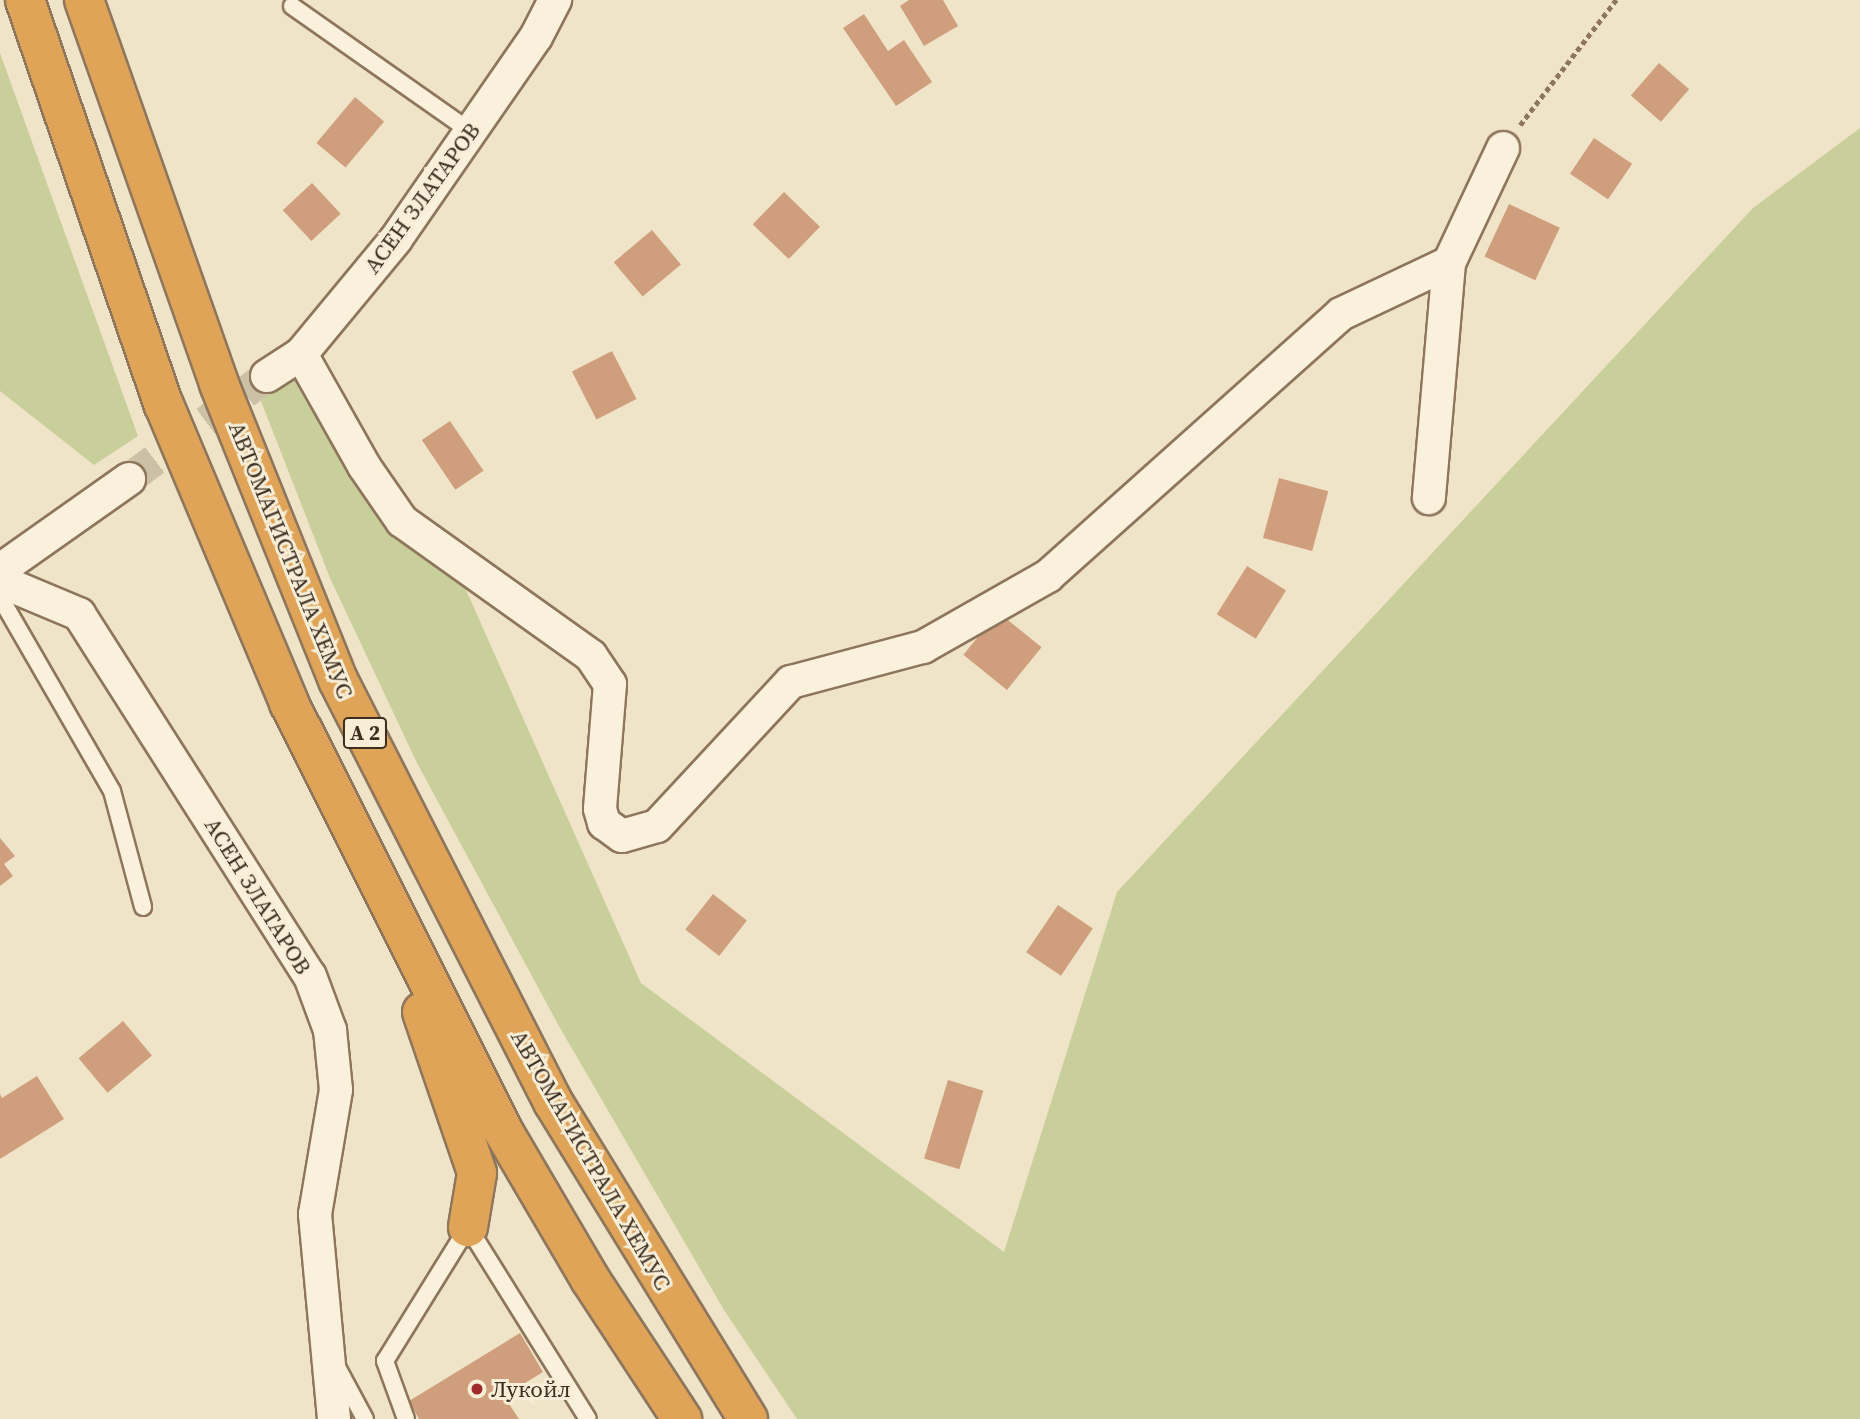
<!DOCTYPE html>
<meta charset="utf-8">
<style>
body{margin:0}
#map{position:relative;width:1860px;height:1419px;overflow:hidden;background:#f0e4c8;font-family:"Source Serif 4",serif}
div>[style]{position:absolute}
.green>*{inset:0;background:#c9cf9b}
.building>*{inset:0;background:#cf9f7d;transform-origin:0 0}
.street-tunnel>*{height:32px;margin-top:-16px;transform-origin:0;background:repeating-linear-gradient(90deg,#ccc0a6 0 32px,transparent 0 48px)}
.path>*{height:4.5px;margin-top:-2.25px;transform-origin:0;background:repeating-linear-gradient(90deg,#8d765c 0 5px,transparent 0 8.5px)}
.roads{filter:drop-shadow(2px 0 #8d765c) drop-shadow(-2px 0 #8d765c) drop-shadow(0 2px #8d765c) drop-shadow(0 -2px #8d765c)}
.lane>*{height:16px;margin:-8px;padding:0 8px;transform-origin:8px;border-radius:8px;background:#faf1dc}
.street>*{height:32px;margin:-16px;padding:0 16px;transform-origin:16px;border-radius:16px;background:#faf1dc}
.highway>*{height:38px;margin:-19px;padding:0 19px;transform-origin:19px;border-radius:19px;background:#e0a458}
.dots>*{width:19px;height:19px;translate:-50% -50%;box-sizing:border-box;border:4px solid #f7eed8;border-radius:50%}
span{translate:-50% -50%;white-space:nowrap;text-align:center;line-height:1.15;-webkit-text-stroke:6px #f7eed8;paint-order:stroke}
.shield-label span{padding:2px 5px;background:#f7eed8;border:2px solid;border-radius:5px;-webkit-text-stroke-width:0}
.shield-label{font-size:21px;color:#3d2e20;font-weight:700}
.street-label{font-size:23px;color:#3d2e20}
.poi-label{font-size:23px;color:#3d2e20}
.left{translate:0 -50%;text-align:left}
</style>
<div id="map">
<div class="green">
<div style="clip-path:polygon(0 53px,138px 436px,94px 465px,0 391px)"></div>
<div style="clip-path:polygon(1860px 128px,1860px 1419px,797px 1419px,724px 1310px,560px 1028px,417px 763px,330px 578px,259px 396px,297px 362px,454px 563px,641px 983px,1004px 1252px,1117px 892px,1753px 208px)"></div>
</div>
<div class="building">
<div style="clip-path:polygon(909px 0,943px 0,958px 26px,924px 46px,900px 6px)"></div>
<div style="clip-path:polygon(864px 14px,888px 51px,904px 40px,932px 82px,896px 106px,843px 28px)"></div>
<div style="left:1659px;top:63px;width:40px;height:43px;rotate:41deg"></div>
<div style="left:355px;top:97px;width:38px;height:60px;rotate:40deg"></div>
<div style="left:1594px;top:138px;width:46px;height:43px;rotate:34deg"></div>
<div style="left:312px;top:183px;width:42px;height:40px;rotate:47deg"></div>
<div style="left:784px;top:192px;width:50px;height:45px;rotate:44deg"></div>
<div style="left:1509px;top:204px;width:56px;height:58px;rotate:25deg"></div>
<div style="left:652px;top:230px;width:45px;height:50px;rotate:50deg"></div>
<div style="left:612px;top:351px;width:54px;height:45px;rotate:63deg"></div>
<div style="left:450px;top:421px;width:60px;height:34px;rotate:56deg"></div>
<div style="left:1279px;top:478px;width:51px;height:62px;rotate:15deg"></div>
<div style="left:1247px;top:566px;width:46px;height:57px;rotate:32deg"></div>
<div style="left:998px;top:612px;width:56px;height:55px;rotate:39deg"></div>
<div style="clip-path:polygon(0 838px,15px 856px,4px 864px,13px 876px,0 886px)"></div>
<div style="left:713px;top:894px;width:43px;height:45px;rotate:38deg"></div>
<div style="left:1058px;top:905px;width:42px;height:57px;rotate:34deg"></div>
<div style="left:123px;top:1021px;width:45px;height:58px;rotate:50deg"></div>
<div style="clip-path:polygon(37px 1076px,64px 1119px,0 1159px,0 1094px,2px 1098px)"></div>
<div style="left:948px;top:1080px;width:37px;height:82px;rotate:17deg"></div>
<div style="clip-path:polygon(520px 1333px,543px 1372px,504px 1396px,519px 1419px,419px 1419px,409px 1401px)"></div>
</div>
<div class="street-tunnel">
<div style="left:129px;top:479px;width:172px;rotate:-36.7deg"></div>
</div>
<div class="path">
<div style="left:1520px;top:125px;width:158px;rotate:-52.5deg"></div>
</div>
<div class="roads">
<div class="lane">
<div style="left:292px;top:6px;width:219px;rotate:35.1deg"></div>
<div style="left:0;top:597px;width:224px;rotate:60deg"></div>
<div style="left:112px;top:791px;width:120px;rotate:75deg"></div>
<div style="left:337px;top:1367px;width:59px;rotate:61.7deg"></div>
<div style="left:406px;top:1419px;width:62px;rotate:-109.9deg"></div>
<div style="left:385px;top:1361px;width:158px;rotate:-58.2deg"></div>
<div style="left:468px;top:1227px;width:226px;rotate:58deg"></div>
</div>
<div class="street">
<div style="left:1449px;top:263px;width:127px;rotate:-64.8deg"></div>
<div style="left:301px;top:354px;width:129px;rotate:60.6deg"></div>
<div style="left:364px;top:466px;width:67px;rotate:55.4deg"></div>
<div style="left:402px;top:521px;width:232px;rotate:35.5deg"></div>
<div style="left:591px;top:656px;width:34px;rotate:56deg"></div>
<div style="left:610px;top:684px;width:125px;rotate:94.6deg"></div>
<div style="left:600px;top:809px;width:15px;rotate:74deg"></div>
<div style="left:604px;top:823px;width:22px;rotate:36deg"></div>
<div style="left:622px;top:836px;width:36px;rotate:-16deg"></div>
<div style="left:657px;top:826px;width:197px;rotate:-47.1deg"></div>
<div style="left:791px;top:682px;width:137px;rotate:-14.9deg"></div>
<div style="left:923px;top:647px;width:144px;rotate:-29.6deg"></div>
<div style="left:1048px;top:576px;width:393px;rotate:-41.8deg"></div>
<div style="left:1341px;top:314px;width:119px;rotate:-25.3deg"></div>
<div style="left:1449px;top:263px;width:236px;rotate:94.9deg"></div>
<div style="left:267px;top:376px;width:40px;rotate:-32.9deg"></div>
<div style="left:301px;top:354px;width:149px;rotate:-50.4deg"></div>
<div style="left:396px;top:239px;width:246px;rotate:-55.3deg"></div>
<div style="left:536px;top:37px;width:42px;rotate:-62.8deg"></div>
<div style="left:0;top:570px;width:158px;rotate:-35.2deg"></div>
<div style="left:0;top:581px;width:86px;rotate:22.7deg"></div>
<div style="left:79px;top:614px;width:429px;rotate:57.5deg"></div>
<div style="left:310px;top:976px;width:58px;rotate:69.7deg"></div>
<div style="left:330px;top:1030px;width:60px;rotate:84.3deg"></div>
<div style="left:336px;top:1090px;width:126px;rotate:99.6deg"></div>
<div style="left:315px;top:1214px;width:206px;rotate:84.7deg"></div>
</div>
<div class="highway">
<div style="left:25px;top:0;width:428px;rotate:71.1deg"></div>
<div style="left:164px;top:405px;width:323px;rotate:67.2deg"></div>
<div style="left:289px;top:703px;width:476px;rotate:63.4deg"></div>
<div style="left:502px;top:1129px;width:174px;rotate:59.6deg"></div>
<div style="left:590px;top:1279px;width:168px;rotate:56.7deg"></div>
<div style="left:84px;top:0;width:407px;rotate:70.6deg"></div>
<div style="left:219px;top:384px;width:319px;rotate:68.1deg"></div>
<div style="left:338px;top:680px;width:474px;rotate:63deg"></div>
<div style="left:553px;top:1102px;width:372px;rotate:58.4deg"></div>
<div style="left:422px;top:1012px;width:170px;rotate:71.1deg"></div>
<div style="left:477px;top:1173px;width:55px;rotate:99.5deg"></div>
</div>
</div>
<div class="dots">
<div style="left:477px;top:1389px;background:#9e2a2b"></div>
</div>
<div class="shield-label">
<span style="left:365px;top:733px">A 2</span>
</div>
<div class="street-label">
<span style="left:422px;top:198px;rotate:-54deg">АСЕН ЗЛАТАРОВ</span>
<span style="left:291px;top:560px;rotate:68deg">АВТОМАГИСТРАЛА ХЕМУС</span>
<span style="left:258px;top:896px;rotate:58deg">АСЕН ЗЛАТАРОВ</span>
<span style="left:591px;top:1160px;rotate:60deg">АВТОМАГИСТРАЛА ХЕМУС</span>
</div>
<div class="poi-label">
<span class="left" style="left:491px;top:1389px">Лукойл</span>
</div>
</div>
